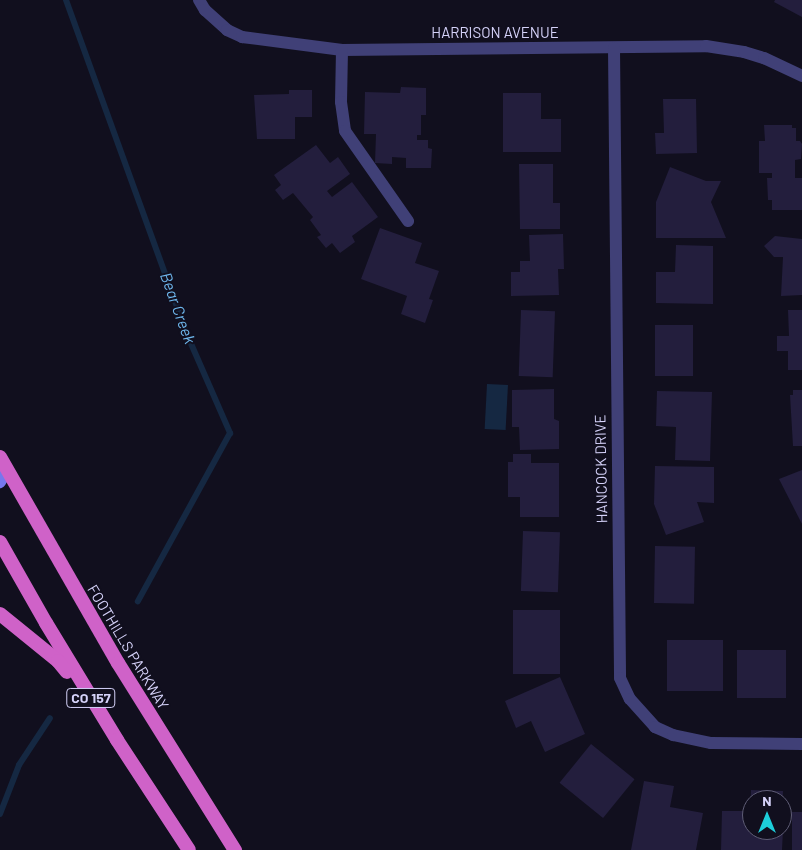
<!DOCTYPE html>
<style>
body{margin:0}
#map{position:relative;width:802px;height:850px;overflow:hidden;background:#110f1e;font-family:Barlow,sans-serif}
div>[style]{position:absolute}
.water>*{inset:0;background:#152842;transform-origin:0 0}
.stream>*{height:6px;margin:-3px;padding:0 3px;transform-origin:3px;border-radius:3px;background:#152842}
.building>*{inset:0;background:#231e3d;transform-origin:0 0}
.minor>*{height:12px;margin:-6px;padding:0 6px;transform-origin:6px;border-radius:6px;background:#404077}
.secondary>*{height:12px;margin:-6px;padding:0 6px;transform-origin:6px;border-radius:6px;background:#7677ed}
.trunk>*{height:14px;margin:-7px;padding:0 7px;transform-origin:7px;border-radius:7px;background:#cf62c8}
span{translate:-50% -50%;white-space:nowrap;text-align:center;line-height:1.15;-webkit-text-stroke:4px #110f1e;paint-order:stroke}
.shield-label span{padding:1px 4px;background:#110f1e;border:1px solid;border-radius:4px;-webkit-text-stroke-width:0}
.shield-label{font-size:14px;color:#d5d2f9;font-weight:700}
.street-label{font-size:15px;color:#d5d2f9}
.water-label{font-size:16px;color:#6eb6ec;font-style:italic}
.north{position:absolute;left:742px;top:790px;width:50px;height:50px;box-sizing:border-box;background:#110f1e;border:1px solid #5f5d76;border-radius:50%;rotate:0deg;font-size:14px;font-weight:700;line-height:20px;text-align:center;color:#d5d2f9}
.north::after{content:'';display:block;margin:auto;width:18px;height:22px;background:#1dceda;clip-path:polygon(50% 0,100% 100%,50% 72%,0 100%)}
</style>
<div id="map">
<div class="water">
<div style="left:487px;top:384px;width:21px;height:45px;rotate:3deg"></div>
</div>
<div class="stream">
<div style="left:66px;top:0;width:361px;rotate:70.1deg"></div>
<div style="left:189px;top:339px;width:103px;rotate:66.4deg"></div>
<div style="left:230px;top:433px;width:192px;rotate:118.7deg"></div>
<div style="left:0;top:814px;width:53px;rotate:-68.8deg"></div>
<div style="left:19px;top:765px;width:56px;rotate:-56.6deg"></div>
</div>
<div class="building">
<div style="clip-path:polygon(775px 0,802px 0,802px 17px,774px 2px)"></div>
<div style="clip-path:polygon(401px 87px,426px 88px,426px 115px,421px 115px,421px 135px,417px 135px,417px 140px,428px 140px,428px 148px,432px 149px,431px 168px,406px 168px,406px 158px,392px 157px,392px 164px,375px 163px,376px 134px,364px 134px,365px 92px,400px 93px)"></div>
<div style="clip-path:polygon(289px 90px,312px 90px,312px 117px,295px 117px,295px 139px,257px 139px,254px 95px,289px 94px)"></div>
<div style="clip-path:polygon(503px 93px,541px 93px,541px 119px,561px 119px,561px 152px,503px 152px)"></div>
<div style="clip-path:polygon(663px 99px,696px 99px,697px 153px,656px 154px,655px 133px,664px 133px)"></div>
<div style="clip-path:polygon(764px 125px,792px 125px,792px 128px,796px 128px,796px 141px,800px 141px,802px 144px,801px 159px,795px 160px,795px 178px,802px 178px,802px 210px,772px 210px,772px 200px,768px 200px,767px 178px,772px 178px,772px 173px,759px 173px,759px 141px,765px 141px)"></div>
<div style="clip-path:polygon(316px 145px,330px 163px,338px 157px,350px 174px,327px 191px,332px 197px,352px 182px,378px 217px,352px 236px,355px 242px,340px 253px,332px 243px,326px 248px,317px 237px,321px 235px,310px 220px,313px 217px,293px 193px,283px 200px,275px 190px,281px 185px,274px 175px)"></div>
<div style="clip-path:polygon(519px 164px,553px 164px,553px 203px,560px 203px,560px 229px,520px 229px)"></div>
<div style="clip-path:polygon(670px 167px,706px 181px,721px 181px,711px 202px,726px 238px,656px 238px,656px 202px)"></div>
<div style="clip-path:polygon(380px 228px,422px 243px,415px 263px,439px 271px,429px 299px,433px 300px,425px 323px,401px 314px,407px 296px,361px 279px)"></div>
<div style="clip-path:polygon(563px 234px,564px 269px,558px 269px,559px 295px,511px 296px,511px 272px,520px 272px,520px 261px,530px 261px,529px 235px)"></div>
<div style="clip-path:polygon(775px 236px,802px 239px,802px 295px,781px 296px,783px 257px,774px 257px,764px 246px)"></div>
<div style="clip-path:polygon(676px 245px,713px 246px,713px 304px,656px 303px,656px 272px,675px 272px)"></div>
<div style="left:521px;top:310px;width:34px;height:66px;rotate:2deg"></div>
<div style="clip-path:polygon(788px 310px,802px 310px,802px 370px,788px 370px,788px 351px,777px 351px,777px 336px,789px 336px)"></div>
<div style="left:655px;top:325px;width:38px;height:51px"></div>
<div style="clip-path:polygon(554px 389px,554px 419px,559px 421px,559px 449px,520px 450px,519px 427px,512px 427px,512px 390px)"></div>
<div style="clip-path:polygon(793px 390px,802px 390px,802px 446px,793px 446px,790px 395px,793px 395px)"></div>
<div style="clip-path:polygon(657px 391px,712px 392px,710px 461px,675px 460px,676px 427px,656px 426px)"></div>
<div style="clip-path:polygon(513px 454px,531px 454px,531px 463px,559px 463px,559px 517px,520px 517px,520px 497px,508px 497px,508px 462px,513px 462px)"></div>
<div style="clip-path:polygon(655px 466px,714px 467px,714px 503px,697px 502px,704px 522px,666px 535px,654px 504px)"></div>
<div style="clip-path:polygon(802px 470px,802px 524px,779px 479px)"></div>
<div style="left:523px;top:531px;width:37px;height:60px;rotate:2deg"></div>
<div style="left:655px;top:546px;width:40px;height:57px;rotate:1deg"></div>
<div style="left:513px;top:610px;width:47px;height:64px"></div>
<div style="left:723px;top:640px;width:51px;height:56px;rotate:90deg"></div>
<div style="left:737px;top:650px;width:49px;height:48px"></div>
<div style="clip-path:polygon(560px 677px,585px 734px,545px 752px,531px 721px,516px 728px,505px 701px)"></div>
<div style="left:591px;top:744px;width:56px;height:50px;rotate:39deg"></div>
<div style="clip-path:polygon(644px 781px,674px 786px,670px 807px,703px 813px,696px 850px,631px 850px)"></div>
<div style="left:751px;top:790px;width:32px;height:10px;rotate:2deg"></div>
<div style="clip-path:polygon(722px 811px,752px 811px,752px 830px,783px 830px,782px 850px,721px 850px)"></div>
<div style="left:792px;top:812px;width:10px;height:38px"></div>
</div>
<div class="minor">
<div style="left:199px;top:0;width:12px;rotate:59deg"></div>
<div style="left:205px;top:10px;width:30px;rotate:42deg"></div>
<div style="left:227px;top:30px;width:17px;rotate:25deg"></div>
<div style="left:242px;top:37px;width:101px;rotate:7.4deg"></div>
<div style="left:342px;top:50px;width:364px;rotate:-0.6deg"></div>
<div style="left:706px;top:46px;width:38px;rotate:9deg"></div>
<div style="left:744px;top:52px;width:21px;rotate:17deg"></div>
<div style="left:764px;top:58px;width:42px;rotate:25.3deg"></div>
<div style="left:614px;top:48px;width:630px;rotate:89.45deg"></div>
<div style="left:620px;top:678px;width:23px;rotate:65deg"></div>
<div style="left:630px;top:699px;width:38px;rotate:48deg"></div>
<div style="left:655px;top:727px;width:20px;rotate:24deg"></div>
<div style="left:673px;top:735px;width:39px;rotate:12deg"></div>
<div style="left:711px;top:743px;width:91px;rotate:0.6deg"></div>
<div style="left:342px;top:50px;width:52px;rotate:91.1deg"></div>
<div style="left:341px;top:102px;width:29px;rotate:82deg"></div>
<div style="left:345px;top:131px;width:110px;rotate:55deg"></div>
</div>
<div class="secondary">
<div style="left:0;top:469px;width:7px;rotate:8deg"></div>
<div style="left:7px;top:470px;width:14px;rotate:120deg"></div>
</div>
<div class="trunk">
<div style="left:0;top:457px;width:237px;rotate:60.2deg"></div>
<div style="left:118px;top:663px;width:221px;rotate:58deg"></div>
<div style="left:0;top:542px;width:93px;rotate:60.4deg"></div>
<div style="left:46px;top:623px;width:137px;rotate:58.7deg"></div>
<div style="left:117px;top:740px;width:131px;rotate:56.8deg"></div>
<div style="left:0;top:614px;width:75px;rotate:39deg"></div>
<div style="left:58px;top:661px;width:14px;rotate:51deg"></div>
</div>
<div class="shield-label">
<span style="left:91px;top:698px">CO 157</span>
</div>
<div class="street-label">
<span style="left:495px;top:33px">HARRISON AVENUE</span>
<span style="left:601px;top:469px;rotate:-91deg">HANCOCK DRIVE</span>
<span style="left:128px;top:647px;rotate:59deg">FOOTHILLS PARKWAY</span>
</div>
<div class="water-label">
<span style="left:178px;top:308px;rotate:70deg">Bear Creek</span>
</div>
<div class="north">N</div>
</div>
